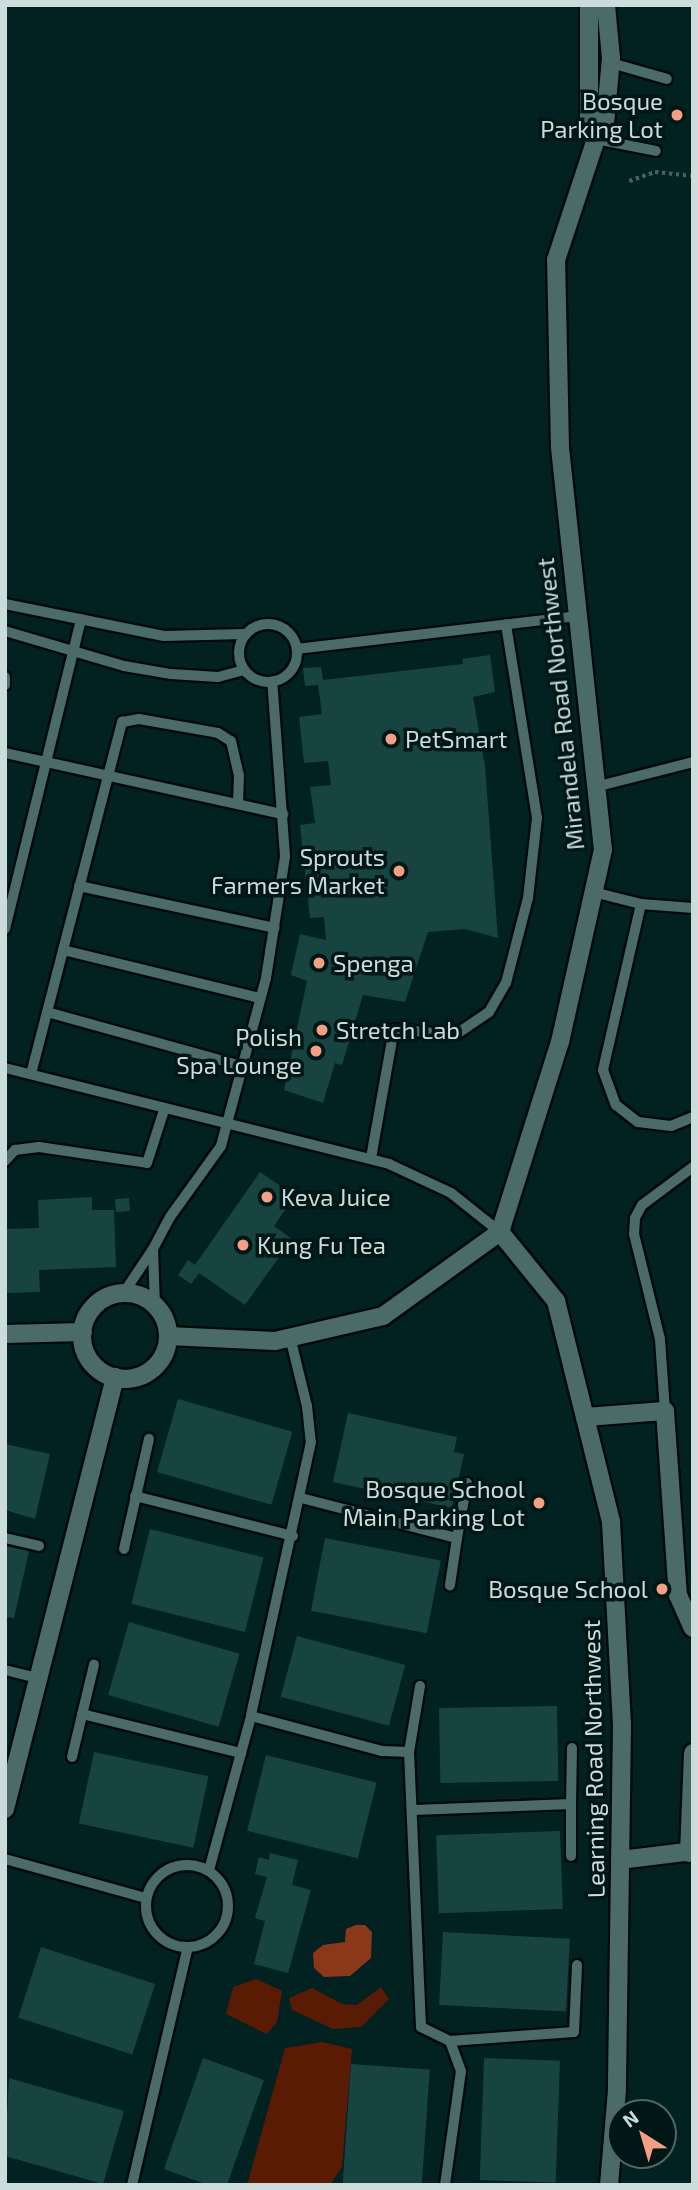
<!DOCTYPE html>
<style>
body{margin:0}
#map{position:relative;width:698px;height:2190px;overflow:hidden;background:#012220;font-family:"Exo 2",sans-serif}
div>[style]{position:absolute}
.green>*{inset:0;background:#5a1b05}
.water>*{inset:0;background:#8b371a}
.building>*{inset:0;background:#174441;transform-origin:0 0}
.path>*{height:3.5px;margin-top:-1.75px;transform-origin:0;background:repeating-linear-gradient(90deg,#476361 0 3.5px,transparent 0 7px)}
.roads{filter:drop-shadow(2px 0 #000a09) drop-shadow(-2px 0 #000a09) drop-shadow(0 2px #000a09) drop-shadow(0 -2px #000a09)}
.lane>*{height:10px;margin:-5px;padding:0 5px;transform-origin:5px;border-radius:5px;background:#4a6b68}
.lane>.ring{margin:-5px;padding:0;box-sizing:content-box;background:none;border:10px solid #4a6b68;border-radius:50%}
.street>*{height:18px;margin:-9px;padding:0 9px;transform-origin:9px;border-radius:9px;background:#4a6b68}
.street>.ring{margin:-9px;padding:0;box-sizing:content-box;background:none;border:18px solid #4a6b68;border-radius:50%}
.dots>*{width:19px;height:19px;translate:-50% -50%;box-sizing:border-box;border:4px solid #011716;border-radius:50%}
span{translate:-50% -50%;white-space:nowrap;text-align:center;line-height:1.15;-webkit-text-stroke:7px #011716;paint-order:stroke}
.poi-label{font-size:24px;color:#cbdcda}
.right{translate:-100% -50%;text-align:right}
.left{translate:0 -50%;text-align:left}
.street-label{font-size:24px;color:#cbdcda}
.frame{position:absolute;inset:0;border:7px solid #cbdcda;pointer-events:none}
.north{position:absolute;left:607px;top:2099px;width:70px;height:70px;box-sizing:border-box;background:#011716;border:2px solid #526664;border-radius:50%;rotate:323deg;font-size:19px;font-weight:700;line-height:28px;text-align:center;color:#cbdcda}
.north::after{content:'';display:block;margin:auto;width:24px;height:32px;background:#f39f84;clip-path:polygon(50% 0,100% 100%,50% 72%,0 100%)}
</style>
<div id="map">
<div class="green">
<div style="clip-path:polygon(256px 1979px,282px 1991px,277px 2022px,267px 2034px,226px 2014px,233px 1987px)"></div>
<div style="clip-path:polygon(381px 1987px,389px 1999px,361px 2027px,333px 2029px,292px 2010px,289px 1998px,312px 1988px,342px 2004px,357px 2005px)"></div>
<div style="clip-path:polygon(322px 2042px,352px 2049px,342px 2167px,330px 2185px,247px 2185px,285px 2048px)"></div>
</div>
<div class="water">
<div style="clip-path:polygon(356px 1925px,365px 1925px,372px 1932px,371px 1958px,350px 1976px,324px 1977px,314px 1968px,313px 1953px,323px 1945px,345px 1942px,346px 1929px)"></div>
</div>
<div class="building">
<div style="clip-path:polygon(490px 655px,495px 692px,473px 697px,485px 766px,498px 938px,465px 929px,428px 932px,405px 1002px,363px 995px,342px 1065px,335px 1063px,323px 1103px,284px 1090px,307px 981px,291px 975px,300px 934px,326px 940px,324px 917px,310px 918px,300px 825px,315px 823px,310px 787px,331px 785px,328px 761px,304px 763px,299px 717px,322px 714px,318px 685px,305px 686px,303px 668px,321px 667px,323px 680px,463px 664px,462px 659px)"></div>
<div style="clip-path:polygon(260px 1172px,295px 1196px,274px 1226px,292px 1239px,245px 1305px,199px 1273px,191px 1284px,178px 1275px,188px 1260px,195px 1265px)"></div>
<div style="clip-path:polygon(92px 1197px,92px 1210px,114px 1210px,116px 1267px,39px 1270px,40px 1292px,5px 1293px,5px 1229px,39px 1228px,38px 1200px)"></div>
<div style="left:129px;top:1198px;width:13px;height:14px;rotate:86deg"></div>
<div style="left:178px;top:1399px;width:119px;height:76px;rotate:16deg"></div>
<div style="clip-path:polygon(348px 1413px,457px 1437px,454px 1452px,464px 1454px,452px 1508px,333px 1482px)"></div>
<div style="clip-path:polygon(5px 1444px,50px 1454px,35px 1519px,5px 1510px)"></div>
<div style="left:150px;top:1529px;width:117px;height:77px;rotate:14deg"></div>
<div style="left:325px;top:1538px;width:118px;height:74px;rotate:11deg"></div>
<div style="clip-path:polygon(5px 1546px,29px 1551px,14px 1618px,5px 1617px)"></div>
<div style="left:129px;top:1622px;width:115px;height:76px;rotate:16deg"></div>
<div style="left:297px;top:1636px;width:112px;height:63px;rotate:15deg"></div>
<div style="left:557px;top:1706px;width:75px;height:118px;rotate:89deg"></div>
<div style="left:94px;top:1752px;width:117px;height:73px;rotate:12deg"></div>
<div style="left:266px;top:1755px;width:114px;height:78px;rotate:14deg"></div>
<div style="left:560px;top:1831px;width:78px;height:124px;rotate:88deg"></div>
<div style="clip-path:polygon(270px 1853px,298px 1860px,292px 1885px,311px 1890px,288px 1973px,254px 1964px,265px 1921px,255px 1918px,267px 1877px,255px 1874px,259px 1857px,269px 1860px)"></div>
<div style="left:443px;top:1932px;width:127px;height:73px;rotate:3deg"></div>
<div style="left:41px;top:1947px;width:120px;height:74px;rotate:18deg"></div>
<div style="clip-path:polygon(203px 2058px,264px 2080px,227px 2185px,208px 2185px,164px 2169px)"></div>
<div style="left:484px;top:2058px;width:76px;height:122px;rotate:2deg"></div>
<div style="left:351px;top:2064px;width:79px;height:120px;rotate:4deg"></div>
<div style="clip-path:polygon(9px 2078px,124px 2111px,103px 2184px,5px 2156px)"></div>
</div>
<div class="path">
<div style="left:629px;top:181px;width:28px;rotate:-19deg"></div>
<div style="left:655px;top:172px;width:38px;rotate:6deg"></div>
</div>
<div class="roads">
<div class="lane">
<div style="left:611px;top:63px;width:58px;rotate:15.9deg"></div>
<div style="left:596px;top:139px;width:61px;rotate:11.3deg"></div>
<div style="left:5px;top:604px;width:162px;rotate:11.4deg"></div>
<div style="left:164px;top:636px;width:81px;rotate:-1.4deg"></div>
<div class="ring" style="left:239px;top:624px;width:48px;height:48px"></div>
<div style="left:5px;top:631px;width:124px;rotate:16.4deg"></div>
<div style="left:124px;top:666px;width:48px;rotate:9.7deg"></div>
<div style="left:171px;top:674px;width:47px;rotate:3.7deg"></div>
<div style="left:218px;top:677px;width:27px;rotate:-15deg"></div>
<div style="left:297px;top:649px;width:281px;rotate:-6.7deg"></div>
<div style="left:5px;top:677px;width:8px;rotate:90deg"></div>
<div style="left:5px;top:753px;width:285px;rotate:12.4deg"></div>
<div style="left:595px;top:787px;width:101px;rotate:-14.3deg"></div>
<div style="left:79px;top:886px;width:200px;rotate:12.1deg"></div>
<div style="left:593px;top:892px;width:49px;rotate:14deg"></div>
<div style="left:641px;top:904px;width:52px;rotate:4.4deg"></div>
<div style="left:641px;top:904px;width:170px;rotate:102.9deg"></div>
<div style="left:603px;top:1070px;width:37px;rotate:70deg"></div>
<div style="left:616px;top:1105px;width:28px;rotate:38deg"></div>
<div style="left:638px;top:1122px;width:33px;rotate:7deg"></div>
<div style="left:671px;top:1126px;width:24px;rotate:-22deg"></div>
<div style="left:5px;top:929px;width:319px;rotate:-76.2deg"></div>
<div style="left:63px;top:950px;width:203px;rotate:13.7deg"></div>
<div style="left:47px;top:1012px;width:202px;rotate:15.5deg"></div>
<div style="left:5px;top:1068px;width:396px;rotate:14deg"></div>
<div style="left:389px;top:1164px;width:68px;rotate:25.1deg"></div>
<div style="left:451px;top:1193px;width:63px;rotate:38.5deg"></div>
<div style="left:31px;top:1074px;width:364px;rotate:-75.5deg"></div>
<div style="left:122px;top:722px;width:17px;rotate:-10deg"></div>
<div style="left:139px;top:719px;width:80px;rotate:10deg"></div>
<div style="left:218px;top:733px;width:15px;rotate:32deg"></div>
<div style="left:231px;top:741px;width:35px;rotate:77deg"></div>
<div style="left:239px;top:775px;width:29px;rotate:92deg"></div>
<div style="left:371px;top:1158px;width:131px;rotate:-79.9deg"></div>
<div style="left:394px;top:1029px;width:61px;rotate:5.6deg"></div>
<div style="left:455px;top:1035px;width:41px;rotate:-34.1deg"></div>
<div style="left:489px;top:1012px;width:34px;rotate:-60deg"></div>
<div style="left:506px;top:983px;width:88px;rotate:-75.5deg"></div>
<div style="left:528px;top:898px;width:81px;rotate:-83.6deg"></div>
<div style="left:537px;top:818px;width:196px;rotate:-99.1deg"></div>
<div style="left:5px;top:1161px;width:15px;rotate:-48deg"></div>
<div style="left:15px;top:1150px;width:24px;rotate:-7deg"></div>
<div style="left:39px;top:1147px;width:109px;rotate:8.4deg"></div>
<div style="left:147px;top:1163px;width:56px;rotate:-72.2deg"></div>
<div style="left:153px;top:1249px;width:36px;rotate:-62deg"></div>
<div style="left:170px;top:1217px;width:87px;rotate:-54.3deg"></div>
<div style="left:221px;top:1146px;width:174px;rotate:-75deg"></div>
<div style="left:266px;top:978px;width:123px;rotate:-81.1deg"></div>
<div style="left:285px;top:856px;width:175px;rotate:-94.2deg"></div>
<div style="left:123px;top:1294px;width:54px;rotate:-56.3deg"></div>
<div style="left:153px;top:1249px;width:57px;rotate:88deg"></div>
<div style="left:290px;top:1337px;width:71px;rotate:76.2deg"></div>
<div style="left:307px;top:1406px;width:36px;rotate:84deg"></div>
<div style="left:311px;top:1442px;width:280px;rotate:102.4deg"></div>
<div style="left:251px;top:1716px;width:136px;rotate:15deg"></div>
<div style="left:382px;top:1751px;width:27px;rotate:2deg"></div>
<div style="left:409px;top:1752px;width:275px;rotate:87.5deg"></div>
<div style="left:421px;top:2027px;width:32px;rotate:26deg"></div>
<div style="left:450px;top:2041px;width:32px;rotate:70deg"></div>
<div style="left:461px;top:2071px;width:115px;rotate:98deg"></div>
<div style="left:665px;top:1411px;width:72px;rotate:-94deg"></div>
<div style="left:660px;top:1339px;width:108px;rotate:-103.9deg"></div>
<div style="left:634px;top:1234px;width:16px;rotate:-86deg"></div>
<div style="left:635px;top:1218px;width:15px;rotate:-62deg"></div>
<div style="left:642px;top:1205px;width:64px;rotate:-36.7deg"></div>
<div style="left:135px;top:1496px;width:163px;rotate:14.2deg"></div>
<div style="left:301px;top:1498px;width:161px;rotate:14.4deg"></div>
<div style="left:457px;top:1538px;width:48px;rotate:98.5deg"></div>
<div style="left:5px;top:1538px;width:35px;rotate:13deg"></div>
<div style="left:457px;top:1538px;width:56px;rotate:-79.7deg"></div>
<div style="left:124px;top:1549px;width:113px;rotate:-77.2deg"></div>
<div style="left:5px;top:1670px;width:36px;rotate:14deg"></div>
<div style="left:82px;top:1714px;width:164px;rotate:13.8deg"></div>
<div style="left:409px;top:1752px;width:67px;rotate:-80.5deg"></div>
<div style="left:72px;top:1757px;width:95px;rotate:-76.6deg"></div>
<div style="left:571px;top:1804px;width:56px;rotate:-89deg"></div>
<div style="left:414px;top:1810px;width:157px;rotate:-2.2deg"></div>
<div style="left:571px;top:1804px;width:52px;rotate:90deg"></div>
<div style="left:5px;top:1859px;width:146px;rotate:15.5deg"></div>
<div class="ring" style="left:146px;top:1865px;width:72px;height:72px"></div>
<div style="left:209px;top:1870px;width:160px;rotate:-74.7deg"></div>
<div style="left:450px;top:2041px;width:124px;rotate:-4.2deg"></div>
<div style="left:574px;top:2032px;width:67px;rotate:-87.4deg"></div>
<div style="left:132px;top:2185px;width:244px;rotate:-76.8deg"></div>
</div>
<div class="street">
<div style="left:589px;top:5px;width:122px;rotate:90deg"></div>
<div style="left:589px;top:127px;width:14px;rotate:60deg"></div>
<div style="left:500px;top:1232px;width:89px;rotate:50.9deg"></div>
<div style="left:556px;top:1301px;width:228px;rotate:76deg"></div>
<div style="left:611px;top:1522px;width:202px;rotate:86.9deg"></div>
<div style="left:622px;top:1724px;width:366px;rotate:90.8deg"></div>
<div style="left:617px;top:2090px;width:95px;rotate:94.8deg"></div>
<div class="ring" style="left:82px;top:1293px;width:68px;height:68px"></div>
<div style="left:5px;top:1334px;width:78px;rotate:-1.5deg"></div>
<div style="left:168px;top:1336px;width:107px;rotate:2.7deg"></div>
<div style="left:275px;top:1341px;width:111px;rotate:-13deg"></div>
<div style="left:383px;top:1316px;width:144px;rotate:-35.7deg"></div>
<div style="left:500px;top:1232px;width:199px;rotate:-72.5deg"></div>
<div style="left:560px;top:1042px;width:197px;rotate:-77.4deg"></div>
<div style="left:603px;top:850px;width:405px;rotate:-96.1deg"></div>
<div style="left:560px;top:447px;width:187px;rotate:-91.2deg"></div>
<div style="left:556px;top:260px;width:127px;rotate:-71.7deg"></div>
<div style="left:596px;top:139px;width:17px;rotate:-59deg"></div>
<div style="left:605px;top:124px;width:66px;rotate:-84.8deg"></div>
<div style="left:611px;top:58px;width:53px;rotate:-95.4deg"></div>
<div style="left:585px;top:1417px;width:80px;rotate:-4.3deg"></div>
<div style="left:665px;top:1411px;width:184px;rotate:86deg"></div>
<div style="left:678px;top:1595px;width:36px;rotate:66deg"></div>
<div style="left:5px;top:1809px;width:446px;rotate:-75.7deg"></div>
<div style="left:689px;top:1853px;width:100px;rotate:-87.7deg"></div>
<div style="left:620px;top:1860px;width:74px;rotate:-7deg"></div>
</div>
</div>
<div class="dots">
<div style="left:677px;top:115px;background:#f39f84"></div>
<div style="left:391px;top:739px;background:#f39f84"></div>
<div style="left:399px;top:871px;background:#f39f84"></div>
<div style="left:319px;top:963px;background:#f39f84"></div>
<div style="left:322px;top:1030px;background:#f39f84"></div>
<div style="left:316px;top:1051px;background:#f39f84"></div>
<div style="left:267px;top:1197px;background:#f39f84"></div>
<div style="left:243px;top:1245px;background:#f39f84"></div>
<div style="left:539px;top:1503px;background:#f39f84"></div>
<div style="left:662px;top:1589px;background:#f39f84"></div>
</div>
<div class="poi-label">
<span class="right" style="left:663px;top:115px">Bosque<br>Parking Lot</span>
<span class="left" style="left:405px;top:739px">PetSmart</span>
<span class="right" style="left:385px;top:871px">Sprouts<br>Farmers Market</span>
<span class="left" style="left:333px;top:963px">Spenga</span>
<span class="left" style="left:336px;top:1030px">Stretch Lab</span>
<span class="right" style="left:302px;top:1051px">Polish<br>Spa Lounge</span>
<span class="left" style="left:281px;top:1197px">Keva Juice</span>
<span class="left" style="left:257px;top:1245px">Kung Fu Tea</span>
<span class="right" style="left:525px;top:1503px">Bosque School<br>Main Parking Lot</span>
<span class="right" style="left:648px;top:1589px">Bosque School</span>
</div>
<div class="street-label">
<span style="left:560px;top:704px;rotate:-96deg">Mirandela Road Northwest</span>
<span style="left:593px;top:1759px;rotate:-91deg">Learning Road Northwest</span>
</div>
<div class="frame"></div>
<div class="north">N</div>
</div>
